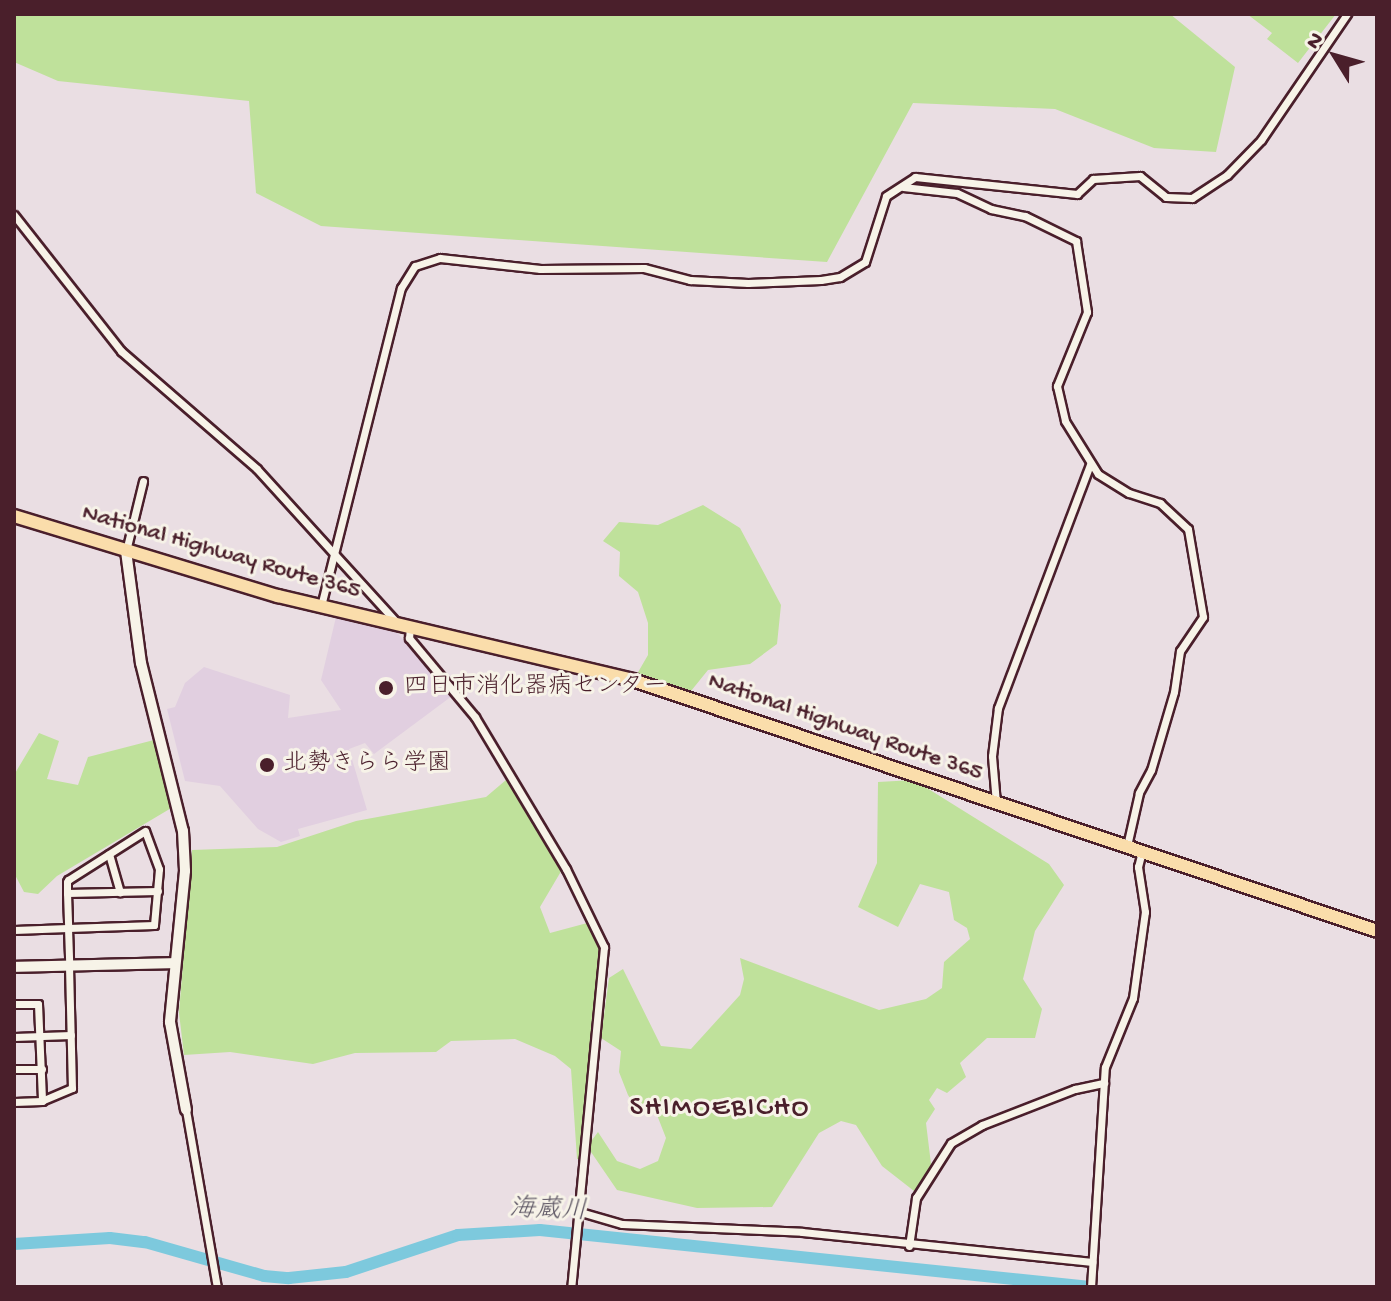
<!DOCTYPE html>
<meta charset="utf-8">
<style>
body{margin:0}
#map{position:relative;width:1391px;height:1301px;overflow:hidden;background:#eadee3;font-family:"Gochi Hand","Klee One",sans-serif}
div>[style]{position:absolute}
.built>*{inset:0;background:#e1cfe0}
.green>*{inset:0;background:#bfe19b}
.river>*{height:12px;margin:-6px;padding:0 6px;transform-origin:6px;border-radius:6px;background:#7dc9dd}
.roads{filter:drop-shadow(2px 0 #4a1f2b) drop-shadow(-2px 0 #4a1f2b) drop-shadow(0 2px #4a1f2b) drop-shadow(0 -2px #4a1f2b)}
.street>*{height:7px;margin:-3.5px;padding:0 3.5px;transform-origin:3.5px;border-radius:3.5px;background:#f7f3e8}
.secondary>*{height:10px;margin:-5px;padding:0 5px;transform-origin:5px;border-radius:5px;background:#f7f3e8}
.highway>*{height:12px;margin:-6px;padding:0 6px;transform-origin:6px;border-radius:6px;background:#faddab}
.dots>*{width:22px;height:22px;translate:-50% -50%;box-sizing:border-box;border:4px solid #f7f3e8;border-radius:50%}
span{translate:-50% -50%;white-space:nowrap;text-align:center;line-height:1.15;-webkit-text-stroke:6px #f7f3e8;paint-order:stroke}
.street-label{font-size:24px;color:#4a1f2b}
.poi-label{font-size:24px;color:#4a1f2b}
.left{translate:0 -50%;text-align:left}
.water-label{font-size:26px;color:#595260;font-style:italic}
.quarter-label{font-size:28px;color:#4a1f2b;letter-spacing:2px}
.frame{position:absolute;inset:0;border:16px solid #4a1f2b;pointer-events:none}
.north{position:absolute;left:1295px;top:16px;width:80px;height:80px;-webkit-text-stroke:6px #f7f3e8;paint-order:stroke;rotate:307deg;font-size:22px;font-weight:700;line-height:32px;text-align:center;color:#4a1f2b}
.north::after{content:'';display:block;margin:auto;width:28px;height:36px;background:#4a1f2b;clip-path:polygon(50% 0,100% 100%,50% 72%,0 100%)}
</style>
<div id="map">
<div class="built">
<div style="clip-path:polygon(336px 617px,394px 629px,452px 696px,374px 754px,365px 743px,349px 749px,367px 810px,298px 829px,300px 836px,281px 842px,258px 829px,220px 786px,185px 781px,167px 709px,175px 707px,185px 683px,204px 667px,290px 695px,288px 718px,341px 710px,321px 680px)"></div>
</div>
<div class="green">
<div style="clip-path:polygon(14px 14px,1170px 14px,1235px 67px,1216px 152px,1154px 148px,1055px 109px,913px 103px,827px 262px,321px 226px,256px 193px,249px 101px,58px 81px,14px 62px)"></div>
<div style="clip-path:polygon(1247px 14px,1336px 14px,1298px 63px,1267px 39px,1272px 33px)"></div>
<div style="clip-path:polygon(703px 505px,740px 528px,781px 605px,777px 644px,750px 664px,708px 670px,691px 691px,637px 674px,648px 655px,648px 623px,638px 592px,619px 576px,620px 552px,603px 541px,619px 522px,658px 525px)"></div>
<div style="clip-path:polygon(39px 733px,59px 741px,47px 779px,78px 785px,88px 757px,154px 740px,173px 807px,57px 876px,38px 894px,24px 892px,14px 873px,14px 775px)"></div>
<div style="clip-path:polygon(506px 780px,563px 868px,540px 907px,550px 933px,591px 922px,600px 947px,581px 1159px,577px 1159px,571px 1069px,555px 1056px,515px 1039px,451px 1041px,436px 1052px,355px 1053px,313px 1064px,230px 1052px,184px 1055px,179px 1013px,192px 850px,277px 847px,356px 821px,486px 797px)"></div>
<div style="clip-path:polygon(914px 780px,1049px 864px,1064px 885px,1035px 931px,1023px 979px,1042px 1009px,1035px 1038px,987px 1038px,960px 1063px,966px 1077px,947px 1093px,937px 1088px,929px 1100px,935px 1109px,926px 1123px,931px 1164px,923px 1186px,914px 1191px,882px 1166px,856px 1125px,841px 1121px,819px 1133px,772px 1207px,697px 1208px,617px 1190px,591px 1152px,589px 1144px,598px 1132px,617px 1161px,640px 1169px,658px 1161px,666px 1138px,657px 1115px,634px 1104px,628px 1095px,619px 1072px,621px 1051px,601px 1038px,609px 978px,623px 969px,661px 1046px,691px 1049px,740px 995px,744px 979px,740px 958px,879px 1010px,926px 999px,942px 988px,944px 962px,970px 939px,967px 928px,954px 920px,949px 892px,920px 884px,898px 927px,858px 907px,877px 863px,878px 782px)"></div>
</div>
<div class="river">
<div style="left:14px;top:1244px;width:96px;rotate:-3.6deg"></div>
<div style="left:110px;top:1238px;width:35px;rotate:7deg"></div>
<div style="left:145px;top:1242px;width:124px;rotate:15.9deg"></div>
<div style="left:264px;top:1276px;width:25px;rotate:5deg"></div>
<div style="left:289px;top:1278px;width:57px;rotate:-6deg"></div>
<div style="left:346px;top:1272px;width:118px;rotate:-18.3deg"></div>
<div style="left:458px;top:1235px;width:82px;rotate:-3.5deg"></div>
<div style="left:540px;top:1230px;width:553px;rotate:5.92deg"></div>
</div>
<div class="roads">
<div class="street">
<div style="left:903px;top:187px;width:54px;rotate:6.3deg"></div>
<div style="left:957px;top:193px;width:38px;rotate:25deg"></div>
<div style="left:991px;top:209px;width:35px;rotate:12deg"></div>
<div style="left:1025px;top:216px;width:57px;rotate:26.1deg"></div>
<div style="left:1076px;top:241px;width:72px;rotate:81.2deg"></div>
<div style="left:1087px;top:312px;width:80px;rotate:112.1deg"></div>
<div style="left:1057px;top:386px;width:36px;rotate:77deg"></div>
<div style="left:1065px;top:421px;width:62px;rotate:58.1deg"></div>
<div style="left:1098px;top:474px;width:36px;rotate:32deg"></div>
<div style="left:1129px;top:493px;width:33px;rotate:18deg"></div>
<div style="left:1160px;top:503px;width:38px;rotate:43deg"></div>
<div style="left:1188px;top:529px;width:89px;rotate:80.3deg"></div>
<div style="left:1203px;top:617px;width:41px;rotate:124.1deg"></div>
<div style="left:1180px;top:651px;width:41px;rotate:98.3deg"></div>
<div style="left:1174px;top:692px;width:81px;rotate:106.4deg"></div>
<div style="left:1151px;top:770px;width:26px;rotate:118deg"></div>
<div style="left:1139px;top:793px;width:54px;rotate:102.8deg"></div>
<div style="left:14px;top:215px;width:173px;rotate:51.8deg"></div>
<div style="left:121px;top:351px;width:180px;rotate:40.9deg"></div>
<div style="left:257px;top:469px;width:208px;rotate:47.7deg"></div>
<div style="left:126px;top:551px;width:72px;rotate:-76.3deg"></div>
<div style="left:321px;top:606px;width:328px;rotate:-75.9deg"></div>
<div style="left:401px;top:288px;width:26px;rotate:-58deg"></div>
<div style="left:415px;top:266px;width:26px;rotate:-18deg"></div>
<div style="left:440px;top:258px;width:101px;rotate:6.3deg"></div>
<div style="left:540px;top:269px;width:104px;rotate:-0.6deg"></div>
<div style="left:644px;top:268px;width:48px;rotate:14.6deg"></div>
<div style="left:690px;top:280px;width:58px;rotate:3deg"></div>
<div style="left:748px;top:283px;width:73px;rotate:-2.4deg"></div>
<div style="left:821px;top:280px;width:19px;rotate:-9deg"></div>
<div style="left:840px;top:277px;width:29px;rotate:-31deg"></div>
<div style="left:865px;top:262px;width:69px;rotate:-72.3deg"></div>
<div style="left:886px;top:196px;width:35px;rotate:-33deg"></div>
<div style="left:915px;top:177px;width:163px;rotate:6deg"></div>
<div style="left:1077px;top:194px;width:22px;rotate:-43deg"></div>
<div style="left:1093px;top:179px;width:47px;rotate:-3.7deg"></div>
<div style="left:1140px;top:176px;width:33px;rotate:39deg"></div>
<div style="left:1166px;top:197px;width:26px;rotate:2deg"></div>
<div style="left:1192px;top:198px;width:42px;rotate:-33.3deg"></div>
<div style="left:1227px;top:175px;width:49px;rotate:-45.8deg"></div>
<div style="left:1261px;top:140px;width:153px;rotate:-55.7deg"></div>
<div style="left:410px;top:627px;width:11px;rotate:95deg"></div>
<div style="left:409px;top:638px;width:103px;rotate:50.1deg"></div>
<div style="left:475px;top:717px;width:177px;rotate:59.1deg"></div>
<div style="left:566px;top:869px;width:87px;rotate:64deg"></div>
<div style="left:604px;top:947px;width:342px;rotate:95.5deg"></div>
<div style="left:996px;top:803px;width:47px;rotate:-94.9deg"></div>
<div style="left:992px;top:756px;width:48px;rotate:-82.9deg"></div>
<div style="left:998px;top:708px;width:261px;rotate:-69.3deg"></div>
<div style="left:109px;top:854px;width:40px;rotate:74deg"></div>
<div style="left:67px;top:893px;width:91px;rotate:-1.3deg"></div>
<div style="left:14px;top:930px;width:54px;rotate:-2.1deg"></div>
<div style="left:68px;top:928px;width:86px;rotate:-2deg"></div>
<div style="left:154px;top:925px;width:56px;rotate:-84.9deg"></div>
<div style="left:159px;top:869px;width:40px;rotate:-110.2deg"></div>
<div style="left:145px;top:831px;width:91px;rotate:147.5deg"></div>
<div style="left:68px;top:880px;width:2px;rotate:117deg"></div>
<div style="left:67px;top:882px;width:11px;rotate:90deg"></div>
<div style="left:67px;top:893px;width:35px;rotate:88deg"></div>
<div style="left:68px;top:928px;width:38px;rotate:88deg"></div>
<div style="left:69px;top:966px;width:122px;rotate:88.6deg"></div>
<div style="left:72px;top:1088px;width:33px;rotate:157deg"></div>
<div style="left:42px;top:1101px;width:28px;rotate:178deg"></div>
<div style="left:14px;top:1004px;width:24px"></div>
<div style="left:38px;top:1004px;width:97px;rotate:87.6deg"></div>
<div style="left:14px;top:1037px;width:57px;rotate:-2deg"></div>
<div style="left:14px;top:1069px;width:28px"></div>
<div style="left:186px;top:1110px;width:180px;rotate:80.1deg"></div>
<div style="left:577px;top:1211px;width:47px;rotate:16.1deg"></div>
<div style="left:622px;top:1224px;width:180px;rotate:2.5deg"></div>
<div style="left:802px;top:1232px;width:292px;rotate:5.9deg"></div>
<div style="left:909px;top:1246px;width:49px;rotate:-81.7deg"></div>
<div style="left:916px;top:1198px;width:65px;rotate:-57.5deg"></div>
<div style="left:951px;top:1143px;width:36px;rotate:-30deg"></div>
<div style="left:982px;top:1125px;width:100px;rotate:-21.2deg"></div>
<div style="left:1075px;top:1089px;width:30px;rotate:-12deg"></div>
<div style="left:1091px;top:1287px;width:220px;rotate:-86.4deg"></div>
<div style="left:1105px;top:1067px;width:74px;rotate:-67.9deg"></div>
<div style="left:1133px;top:998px;width:87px;rotate:-82.1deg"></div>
<div style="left:1145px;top:912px;width:46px;rotate:-98.8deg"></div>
<div style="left:1138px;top:867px;width:16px;rotate:-76deg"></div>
</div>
<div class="secondary">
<div style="left:126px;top:551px;width:113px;rotate:82.4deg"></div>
<div style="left:141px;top:663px;width:173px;rotate:76deg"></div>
<div style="left:183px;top:831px;width:40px;rotate:87.1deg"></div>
<div style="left:185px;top:871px;width:152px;rotate:95.7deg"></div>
<div style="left:170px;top:1022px;width:89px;rotate:79.7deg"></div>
<div style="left:14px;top:967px;width:160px;rotate:-1.4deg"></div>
</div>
<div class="highway">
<div style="left:14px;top:516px;width:276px;rotate:16.9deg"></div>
<div style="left:278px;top:596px;width:365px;rotate:13.3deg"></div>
<div style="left:633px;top:680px;width:785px;rotate:18.64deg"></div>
</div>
</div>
<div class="dots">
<div style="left:386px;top:688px;background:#4a1f2b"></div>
<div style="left:267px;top:765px;background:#4a1f2b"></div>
</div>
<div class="street-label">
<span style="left:221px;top:553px;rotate:16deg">National Highway Route 365</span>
<span style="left:845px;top:728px;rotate:19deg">National Highway Route 365</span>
</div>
<div class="poi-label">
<span class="left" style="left:404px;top:688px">四日市消化器病センター</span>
<span class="left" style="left:283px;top:765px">北勢きらら学園</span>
</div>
<div class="water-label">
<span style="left:548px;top:1212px;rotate:2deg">海蔵川</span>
</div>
<div class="quarter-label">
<span style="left:720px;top:1109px">SHIMOEBICHO</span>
</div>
<div class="frame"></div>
<div class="north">N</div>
</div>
